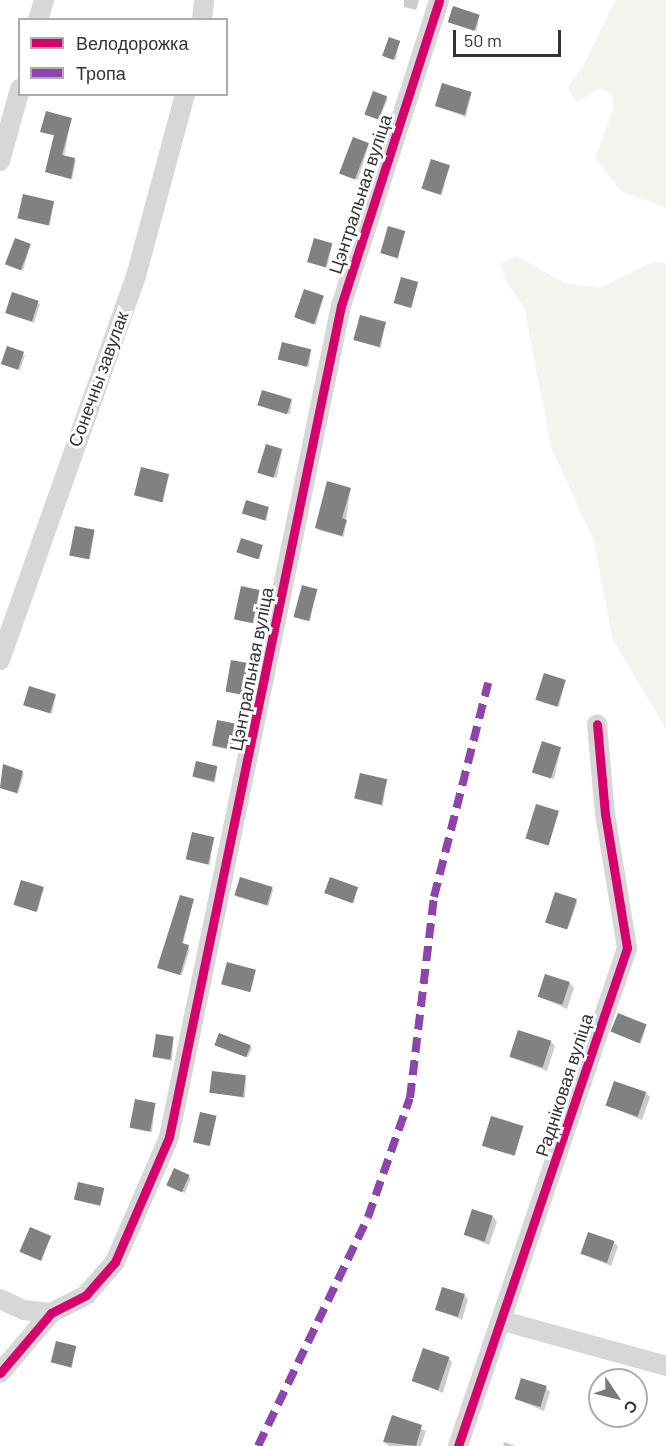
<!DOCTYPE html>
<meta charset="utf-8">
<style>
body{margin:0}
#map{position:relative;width:666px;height:1446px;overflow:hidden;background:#fff;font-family:Barlow,sans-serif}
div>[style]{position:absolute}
.green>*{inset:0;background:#f1f5ed}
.shadow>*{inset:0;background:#0003;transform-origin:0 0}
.building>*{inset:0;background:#818181;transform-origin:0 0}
.minor>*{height:20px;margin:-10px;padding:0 10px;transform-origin:10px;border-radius:10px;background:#d7d7d7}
.quiet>*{height:8px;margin-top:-4px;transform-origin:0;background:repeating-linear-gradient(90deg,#8e44ad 0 15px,transparent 0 23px)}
.cycleway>*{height:9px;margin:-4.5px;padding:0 4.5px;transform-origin:4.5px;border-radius:4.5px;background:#d6006c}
span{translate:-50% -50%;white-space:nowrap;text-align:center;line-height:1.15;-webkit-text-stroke:6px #fff;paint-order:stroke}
.street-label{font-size:18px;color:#333}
.legend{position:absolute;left:18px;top:18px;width:210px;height:78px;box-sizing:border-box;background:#fff;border:2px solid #adadad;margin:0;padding:8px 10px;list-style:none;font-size:18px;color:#333}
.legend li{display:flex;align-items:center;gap:12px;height:30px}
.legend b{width:30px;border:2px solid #adadad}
.north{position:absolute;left:588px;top:1368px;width:60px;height:60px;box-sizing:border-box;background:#fff;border:2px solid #adadad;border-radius:50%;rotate:125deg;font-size:16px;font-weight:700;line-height:24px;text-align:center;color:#333}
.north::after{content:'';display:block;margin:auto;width:21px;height:27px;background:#7a7a7a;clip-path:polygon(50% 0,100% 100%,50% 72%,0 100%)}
.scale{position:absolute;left:453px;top:30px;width:108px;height:27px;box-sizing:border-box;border:3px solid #333;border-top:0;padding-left:8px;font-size:18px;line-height:21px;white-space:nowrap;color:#333;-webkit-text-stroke:4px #fff;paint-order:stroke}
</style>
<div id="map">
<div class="green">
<div style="clip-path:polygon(615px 0,666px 0,666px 208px,621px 191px,595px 158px,614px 107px,612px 94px,599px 89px,576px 102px,568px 87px,585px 63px)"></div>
<div style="clip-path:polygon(516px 256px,565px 283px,601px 288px,652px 262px,666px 263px,666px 729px,612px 638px,594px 541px,551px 447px,524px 307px,505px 280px,501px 264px)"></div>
</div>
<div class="shadow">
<div style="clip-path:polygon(404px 0,419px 0,416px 10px,404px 7px)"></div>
<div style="clip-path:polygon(479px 16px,477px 31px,452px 23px)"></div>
<div style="clip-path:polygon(399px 42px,396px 60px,386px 57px,384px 55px)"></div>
<div style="left:374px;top:93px;width:15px;height:23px;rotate:23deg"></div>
<div style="clip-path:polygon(471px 94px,466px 117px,436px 106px)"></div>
<div style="clip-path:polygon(71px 119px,64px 157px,76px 161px,72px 179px,46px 172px,55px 136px,44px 133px)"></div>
<div style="clip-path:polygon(369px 144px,358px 180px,344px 175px)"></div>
<div style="clip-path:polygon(449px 166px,442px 195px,425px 190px)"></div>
<div style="clip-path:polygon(53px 203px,50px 225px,19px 217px)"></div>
<div style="clip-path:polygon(404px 232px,398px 259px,384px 254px,382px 253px)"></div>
<div style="clip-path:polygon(30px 245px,23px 271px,7px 264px)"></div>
<div style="clip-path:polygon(332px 245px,327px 268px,311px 263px)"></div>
<div style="clip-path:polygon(417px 283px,412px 308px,395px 302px)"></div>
<div style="clip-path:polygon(13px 294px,40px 304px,34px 323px,9px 314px)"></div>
<div style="clip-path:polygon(323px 297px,316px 325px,296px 318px)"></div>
<div style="clip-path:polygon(385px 323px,381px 348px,355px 340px)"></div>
<div style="clip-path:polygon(8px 348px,25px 355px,20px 370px,5px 365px)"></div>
<div style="clip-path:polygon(311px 350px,309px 367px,279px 359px)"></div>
<div style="clip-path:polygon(292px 400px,290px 414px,260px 405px)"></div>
<div style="clip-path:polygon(282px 450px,277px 478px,262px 474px,261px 472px)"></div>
<div style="clip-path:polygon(168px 475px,163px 503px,134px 494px)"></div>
<div style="clip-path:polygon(350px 490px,344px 537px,318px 530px,317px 528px)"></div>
<div style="clip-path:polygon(268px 508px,267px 521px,244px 513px)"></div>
<div style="clip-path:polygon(94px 532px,90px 559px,72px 556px,71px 554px)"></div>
<div style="clip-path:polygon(262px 546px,260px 559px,239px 551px)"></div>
<div style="clip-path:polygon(316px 590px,310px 621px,298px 618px,296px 616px)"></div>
<div style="clip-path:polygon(259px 591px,254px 623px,238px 620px,236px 618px)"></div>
<div style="clip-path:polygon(247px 665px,242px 695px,227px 692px,226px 691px)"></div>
<div style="clip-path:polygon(565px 681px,559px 707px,538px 699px)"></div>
<div style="clip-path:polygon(56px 695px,52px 714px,25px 705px)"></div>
<div style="clip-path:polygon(237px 726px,233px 751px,213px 746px)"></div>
<div style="clip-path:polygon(561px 748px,554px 779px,537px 774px,535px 772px)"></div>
<div style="clip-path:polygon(4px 766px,24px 774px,18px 794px,0 788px)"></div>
<div style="clip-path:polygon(217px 768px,215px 783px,194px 777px)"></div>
<div style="clip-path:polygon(386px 780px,383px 806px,356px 799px)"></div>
<div style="clip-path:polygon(558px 812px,549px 845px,529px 839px)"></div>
<div style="clip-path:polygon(213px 838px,210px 865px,188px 859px)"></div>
<div style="left:241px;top:879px;width:34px;height:18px;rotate:17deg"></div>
<div style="clip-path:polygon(43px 888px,38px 911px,15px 904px)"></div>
<div style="clip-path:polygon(357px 888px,354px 903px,326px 893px)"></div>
<div style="left:556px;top:894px;width:23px;height:29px;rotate:20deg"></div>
<div style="clip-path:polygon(193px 900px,183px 945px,190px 948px,182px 975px,161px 969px)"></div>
<div style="clip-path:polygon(255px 971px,251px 992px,224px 985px)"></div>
<div style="clip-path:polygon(570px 983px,574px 988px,567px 1009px,540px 997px)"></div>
<div style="clip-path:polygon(646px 1026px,641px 1044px,613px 1032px)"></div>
<div style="clip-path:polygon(173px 1038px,172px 1061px,153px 1057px)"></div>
<div style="clip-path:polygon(551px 1042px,555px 1046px,547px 1071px,511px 1057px)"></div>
<div style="clip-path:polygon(216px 1045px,250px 1046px,252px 1048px,248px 1057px)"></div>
<div style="clip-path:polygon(246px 1077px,245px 1098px,211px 1092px)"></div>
<div style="clip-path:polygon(646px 1093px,650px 1097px,642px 1120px,608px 1106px)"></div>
<div style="clip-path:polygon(155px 1104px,152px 1132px,134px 1129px,132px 1127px)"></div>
<div style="clip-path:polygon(216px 1118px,210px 1146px,193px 1141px)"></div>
<div style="clip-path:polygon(522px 1128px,515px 1156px,485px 1147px)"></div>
<div style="clip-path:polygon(174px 1170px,191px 1178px,185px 1193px,170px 1187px)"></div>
<div style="clip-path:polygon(103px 1190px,100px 1206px,76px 1200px)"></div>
<div style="clip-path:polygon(493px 1217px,497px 1222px,489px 1245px,465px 1235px)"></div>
<div style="clip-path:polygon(50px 1237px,42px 1261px,22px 1252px)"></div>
<div style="clip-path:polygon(613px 1242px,618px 1246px,611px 1266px,582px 1254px)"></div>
<div style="clip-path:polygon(464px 1295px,468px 1299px,462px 1320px,437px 1309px)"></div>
<div style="clip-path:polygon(75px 1348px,72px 1368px,52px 1362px)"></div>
<div style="clip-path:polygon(448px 1358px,452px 1362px,443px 1393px,414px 1381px)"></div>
<div style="clip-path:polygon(546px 1388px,550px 1392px,544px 1411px,516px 1399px)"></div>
<div style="clip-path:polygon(393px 1417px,426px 1431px,421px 1446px,389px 1446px,384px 1442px)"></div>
<div style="clip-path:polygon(504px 1442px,516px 1446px,503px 1446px)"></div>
</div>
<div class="building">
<div style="left:453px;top:6px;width:28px;height:17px;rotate:18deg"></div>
<div style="left:389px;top:37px;width:12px;height:20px;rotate:20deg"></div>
<div style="left:442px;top:83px;width:31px;height:24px;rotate:17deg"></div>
<div style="left:373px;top:91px;width:15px;height:25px;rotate:20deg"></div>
<div style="clip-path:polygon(46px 111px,72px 118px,62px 155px,75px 158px,71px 179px,45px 172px,54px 135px,40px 132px)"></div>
<div style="left:353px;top:137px;width:17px;height:39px;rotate:21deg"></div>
<div style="left:431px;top:159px;width:20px;height:31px;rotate:18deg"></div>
<div style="left:23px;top:194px;width:32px;height:25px;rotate:13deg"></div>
<div style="left:388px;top:226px;width:18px;height:28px;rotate:16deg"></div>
<div style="left:15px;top:238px;width:17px;height:28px;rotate:21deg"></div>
<div style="left:314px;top:238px;width:19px;height:25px;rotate:16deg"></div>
<div style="left:401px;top:277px;width:18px;height:27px;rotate:16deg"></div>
<div style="left:304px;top:289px;width:21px;height:30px;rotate:19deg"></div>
<div style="left:12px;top:292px;width:28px;height:22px;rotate:18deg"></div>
<div style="left:360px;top:315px;width:27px;height:26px;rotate:15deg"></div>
<div style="left:282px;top:342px;width:30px;height:18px;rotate:14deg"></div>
<div style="left:7px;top:346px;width:18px;height:19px;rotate:19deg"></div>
<div style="left:262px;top:390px;width:31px;height:16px;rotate:17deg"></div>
<div style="left:266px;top:444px;width:17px;height:30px;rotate:17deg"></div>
<div style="left:141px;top:467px;width:29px;height:29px;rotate:14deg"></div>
<div style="clip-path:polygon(327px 481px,351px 488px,342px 518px,347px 520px,342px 536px,315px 528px)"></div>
<div style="left:246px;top:500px;width:24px;height:14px;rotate:17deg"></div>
<div style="left:75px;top:526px;width:20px;height:30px;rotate:11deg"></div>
<div style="left:241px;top:538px;width:23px;height:15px;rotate:18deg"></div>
<div style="left:302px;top:585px;width:16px;height:33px;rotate:15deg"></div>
<div style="left:241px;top:586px;width:19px;height:34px;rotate:12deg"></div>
<div style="left:231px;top:660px;width:17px;height:32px;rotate:10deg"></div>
<div style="left:544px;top:673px;width:23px;height:28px;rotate:18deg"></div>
<div style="left:29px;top:686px;width:28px;height:20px;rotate:17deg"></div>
<div style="left:217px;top:720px;width:20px;height:26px;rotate:11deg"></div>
<div style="left:542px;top:741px;width:20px;height:33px;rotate:18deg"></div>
<div style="left:196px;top:761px;width:22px;height:16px;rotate:13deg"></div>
<div style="clip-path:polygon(3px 764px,23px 771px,17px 793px,0 788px)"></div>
<div style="left:360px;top:773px;width:28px;height:26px;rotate:13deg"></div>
<div style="left:536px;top:804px;width:24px;height:36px;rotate:17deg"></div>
<div style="left:192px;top:832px;width:23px;height:28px;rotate:13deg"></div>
<div style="left:240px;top:877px;width:34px;height:19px;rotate:17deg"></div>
<div style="left:330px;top:877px;width:30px;height:17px;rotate:20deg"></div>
<div style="left:21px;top:880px;width:24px;height:26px;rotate:17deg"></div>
<div style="left:555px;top:892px;width:23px;height:32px;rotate:18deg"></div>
<div style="clip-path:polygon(180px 895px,194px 899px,182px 943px,189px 945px,180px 975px,157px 968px)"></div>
<div style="left:227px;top:962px;width:30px;height:23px;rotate:15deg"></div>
<div style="left:545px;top:974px;width:26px;height:24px;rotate:18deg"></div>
<div style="left:618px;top:1013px;width:31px;height:20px;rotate:22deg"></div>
<div style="left:518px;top:1030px;width:35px;height:28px;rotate:18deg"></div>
<div style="left:219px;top:1033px;width:34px;height:13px;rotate:21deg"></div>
<div style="left:156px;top:1034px;width:18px;height:23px;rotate:9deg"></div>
<div style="left:212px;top:1071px;width:34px;height:22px;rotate:7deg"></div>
<div style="left:614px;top:1081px;width:34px;height:26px;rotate:19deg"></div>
<div style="left:135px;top:1099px;width:21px;height:29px;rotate:11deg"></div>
<div style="left:200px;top:1112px;width:17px;height:31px;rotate:13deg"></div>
<div style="left:491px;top:1116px;width:34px;height:31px;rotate:17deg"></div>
<div style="left:174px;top:1168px;width:17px;height:19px;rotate:24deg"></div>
<div style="left:78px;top:1182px;width:27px;height:18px;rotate:13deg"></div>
<div style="left:472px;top:1209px;width:22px;height:27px;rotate:18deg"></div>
<div style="left:30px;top:1227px;width:23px;height:27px;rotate:23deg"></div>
<div style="left:588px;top:1232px;width:28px;height:23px;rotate:19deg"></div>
<div style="left:442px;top:1287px;width:24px;height:24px;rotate:17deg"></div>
<div style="left:56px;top:1341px;width:21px;height:22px;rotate:14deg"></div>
<div style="left:423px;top:1348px;width:28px;height:35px;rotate:19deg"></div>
<div style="left:521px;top:1378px;width:27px;height:22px;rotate:17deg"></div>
<div style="clip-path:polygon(392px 1415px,422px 1425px,416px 1446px,383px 1442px)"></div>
</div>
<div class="minor">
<div style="left:38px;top:20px;width:21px;rotate:-73deg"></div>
<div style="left:202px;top:20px;width:20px;rotate:-84deg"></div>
<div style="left:0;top:161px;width:75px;rotate:-74.5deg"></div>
<div style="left:0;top:660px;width:407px;rotate:-70.5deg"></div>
<div style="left:136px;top:276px;width:188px;rotate:-74.9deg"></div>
<div style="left:0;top:1299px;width:26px;rotate:25deg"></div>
<div style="left:24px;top:1310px;width:27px;rotate:6deg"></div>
<div style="left:503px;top:1321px;width:169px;rotate:15.4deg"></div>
<div style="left:0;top:1373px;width:79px;rotate:-49.6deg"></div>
<div style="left:51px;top:1313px;width:39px;rotate:-27deg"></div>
<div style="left:86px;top:1295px;width:44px;rotate:-48.7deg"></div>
<div style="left:115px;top:1262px;width:136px;rotate:-66.6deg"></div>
<div style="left:169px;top:1137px;width:849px;rotate:-78.31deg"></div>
<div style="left:341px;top:306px;width:321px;rotate:-72.2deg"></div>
<div style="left:458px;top:1446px;width:526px;rotate:-71.25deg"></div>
<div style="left:627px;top:948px;width:136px;rotate:-99.3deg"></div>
<div style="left:605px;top:814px;width:90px;rotate:-95.1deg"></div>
</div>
<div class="quiet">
<div style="left:258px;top:1446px;width:254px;rotate:-64.3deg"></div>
<div style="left:368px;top:1217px;width:126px;rotate:-70.6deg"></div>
<div style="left:410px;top:1098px;width:202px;rotate:-83.2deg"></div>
<div style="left:434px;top:897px;width:221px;rotate:-75.8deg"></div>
</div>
<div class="cycleway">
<div style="left:0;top:1373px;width:79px;rotate:-49.6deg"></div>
<div style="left:51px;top:1313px;width:39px;rotate:-27deg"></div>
<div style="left:86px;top:1295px;width:44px;rotate:-48.7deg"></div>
<div style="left:115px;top:1262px;width:136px;rotate:-66.6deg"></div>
<div style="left:169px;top:1137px;width:849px;rotate:-78.31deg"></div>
<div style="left:341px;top:306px;width:321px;rotate:-72.2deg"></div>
<div style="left:458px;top:1446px;width:526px;rotate:-71.25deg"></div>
<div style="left:627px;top:948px;width:136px;rotate:-99.3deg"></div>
<div style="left:605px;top:814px;width:90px;rotate:-95.1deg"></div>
</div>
<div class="street-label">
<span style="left:360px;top:194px;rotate:-72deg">Цэнтральная вуліца</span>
<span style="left:98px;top:379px;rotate:-70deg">Сонечны завулак</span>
<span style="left:251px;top:669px;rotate:-79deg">Цэнтральная вуліца</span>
<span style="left:564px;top:1085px;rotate:-72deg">Радніковая вуліца</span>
</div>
<ul class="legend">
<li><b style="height:8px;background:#d6006c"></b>Велодорожка</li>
<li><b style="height:8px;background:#8e44ad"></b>Тропа</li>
</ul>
<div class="north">С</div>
<div class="scale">50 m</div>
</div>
